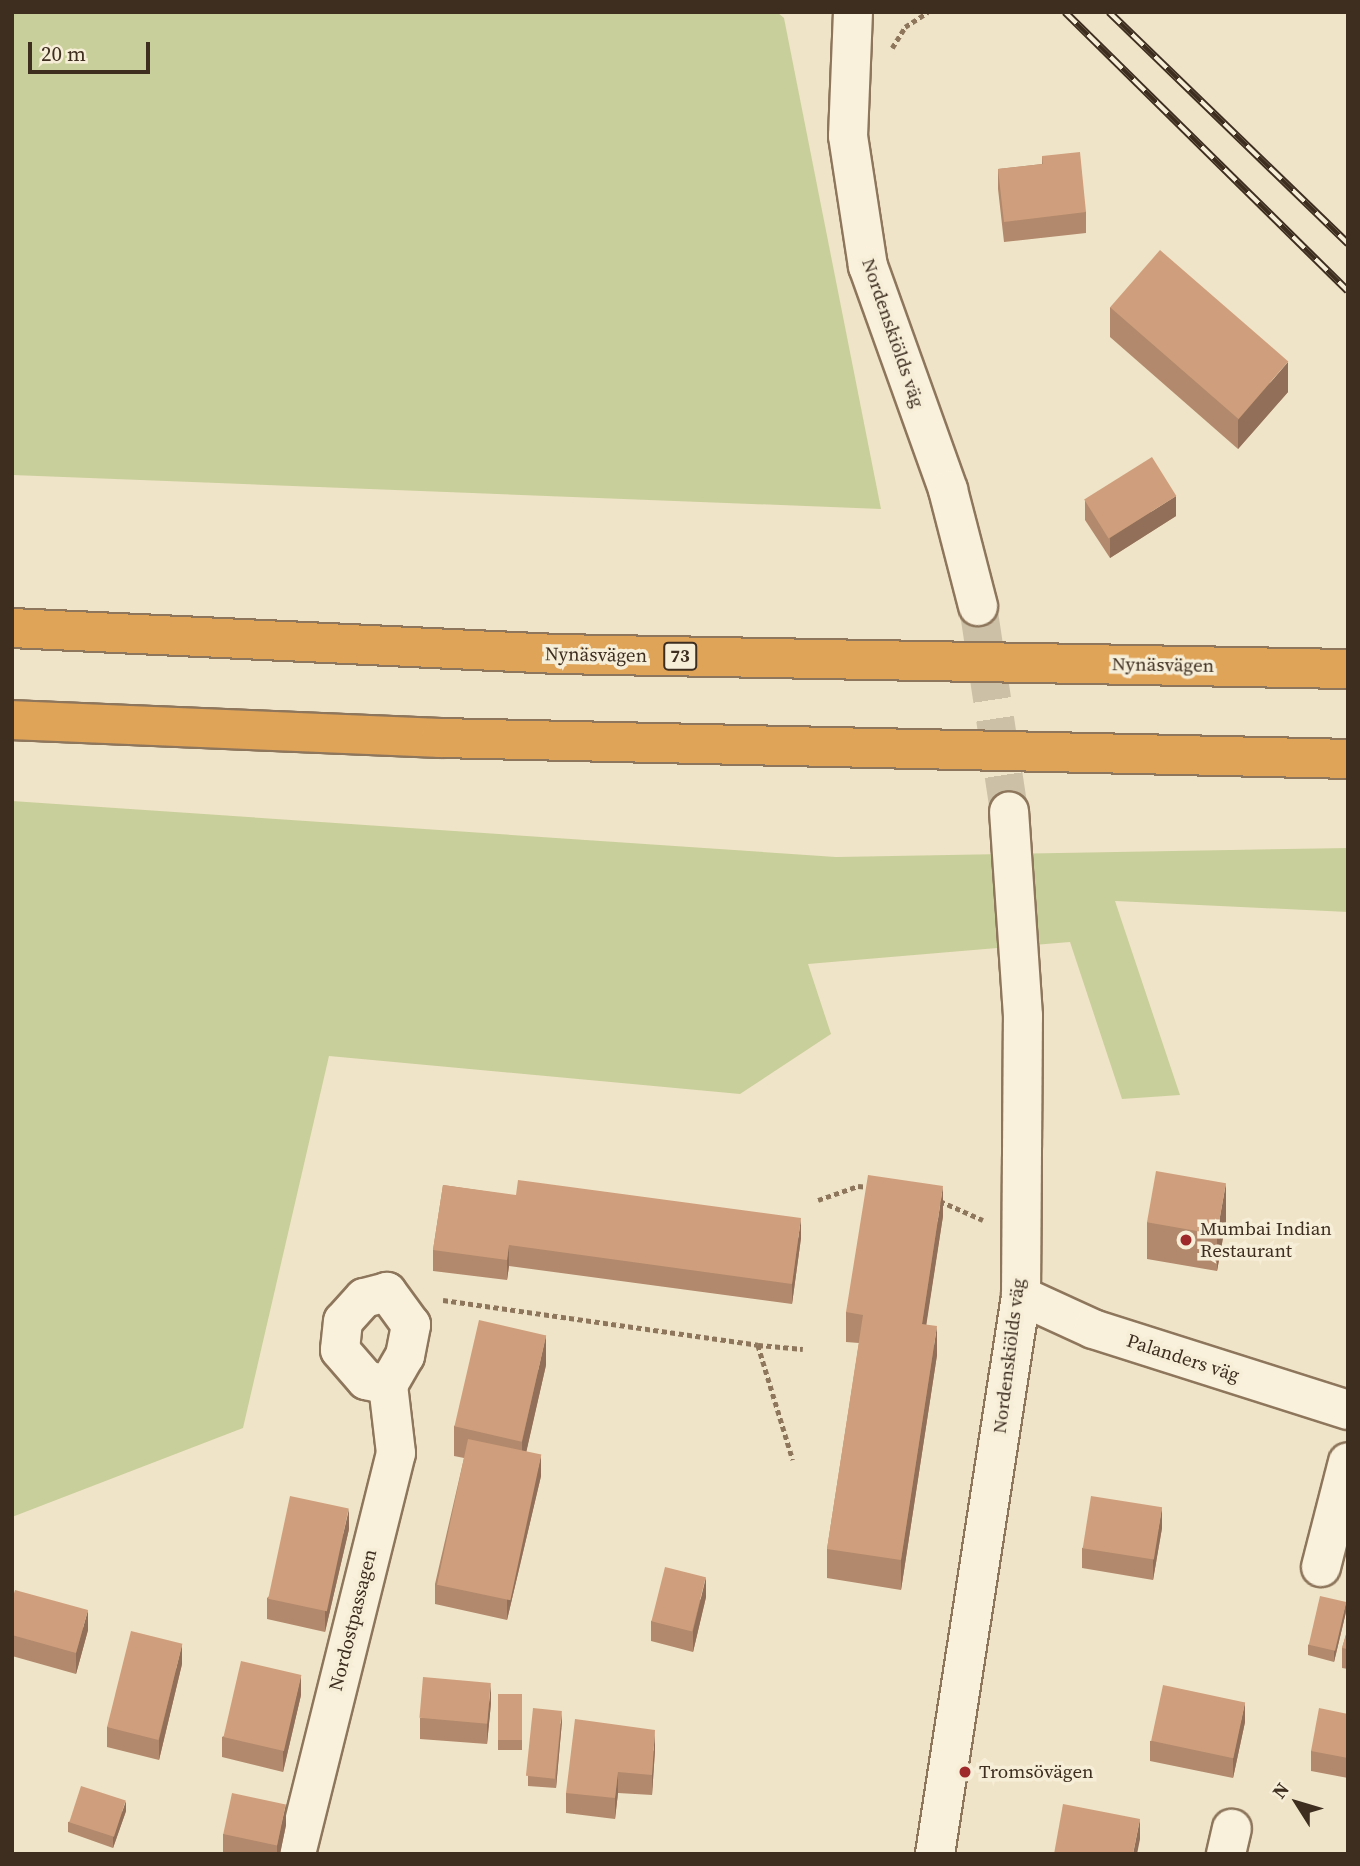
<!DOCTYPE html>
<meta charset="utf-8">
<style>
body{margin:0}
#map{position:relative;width:1360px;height:1866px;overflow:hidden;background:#f0e4c8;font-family:"Source Serif 4",serif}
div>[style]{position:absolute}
.green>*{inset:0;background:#c9cf9b}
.minor-tunnel>*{height:38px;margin-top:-19px;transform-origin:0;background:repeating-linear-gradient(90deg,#ccc0a6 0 38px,transparent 0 57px)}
.path>*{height:4.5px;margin-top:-2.25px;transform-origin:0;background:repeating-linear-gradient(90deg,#8d765c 0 5px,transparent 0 8.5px)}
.roads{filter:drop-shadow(2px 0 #8d765c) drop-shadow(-2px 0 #8d765c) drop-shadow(0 2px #8d765c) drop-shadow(0 -2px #8d765c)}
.minor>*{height:38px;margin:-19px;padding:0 19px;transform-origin:19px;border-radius:19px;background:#faf1dc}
.highway>*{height:38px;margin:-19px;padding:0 19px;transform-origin:19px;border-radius:19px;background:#e0a458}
.rail>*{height:8px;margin-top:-4px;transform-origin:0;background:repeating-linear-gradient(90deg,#f7eed8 0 16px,#3d2e20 0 32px);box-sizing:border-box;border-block:2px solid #3d2e20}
.wall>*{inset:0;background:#b2896c;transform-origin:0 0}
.shaded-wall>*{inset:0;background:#916f58}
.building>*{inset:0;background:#cf9f7d;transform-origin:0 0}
.dots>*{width:19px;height:19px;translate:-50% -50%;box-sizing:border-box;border:4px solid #f7eed8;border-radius:50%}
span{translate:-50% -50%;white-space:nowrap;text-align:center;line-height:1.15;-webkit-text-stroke:7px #f7eed8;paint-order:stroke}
.shield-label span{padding:2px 5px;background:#f7eed8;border:2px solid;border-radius:5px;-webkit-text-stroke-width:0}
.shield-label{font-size:18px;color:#3d2e20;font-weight:700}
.street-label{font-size:19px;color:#3d2e20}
.poi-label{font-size:19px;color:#3d2e20}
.left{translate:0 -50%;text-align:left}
.frame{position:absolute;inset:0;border:14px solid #3d2e20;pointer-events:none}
.north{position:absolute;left:1262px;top:1768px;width:70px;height:70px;-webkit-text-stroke:5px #f7eed8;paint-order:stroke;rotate:307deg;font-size:19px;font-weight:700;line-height:28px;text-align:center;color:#3d2e20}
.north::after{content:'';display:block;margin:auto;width:24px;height:32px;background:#3d2e20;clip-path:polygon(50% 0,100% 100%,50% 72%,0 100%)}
.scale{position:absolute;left:28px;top:42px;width:122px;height:32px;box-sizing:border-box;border:4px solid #3d2e20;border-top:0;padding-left:9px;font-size:21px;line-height:24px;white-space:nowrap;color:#3d2e20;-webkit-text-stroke:5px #f7eed8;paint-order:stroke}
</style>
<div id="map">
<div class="green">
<div style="clip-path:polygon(12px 12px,777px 12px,784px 18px,881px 509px,12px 475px)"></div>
<div style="clip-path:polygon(12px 801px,836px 857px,1348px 848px,1348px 912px,1115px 901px,1180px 1095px,1122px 1099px,1070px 942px,808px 964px,831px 1034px,740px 1094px,329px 1056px,243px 1428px,12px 1517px)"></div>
</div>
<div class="minor-tunnel">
<div style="left:978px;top:606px;width:207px;rotate:81.4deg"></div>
</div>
<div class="path">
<div style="left:892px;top:48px;width:25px;rotate:-58deg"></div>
<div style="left:905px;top:27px;width:27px;rotate:-33deg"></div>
<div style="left:818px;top:1200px;width:42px;rotate:-19.3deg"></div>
<div style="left:858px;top:1186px;width:12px;rotate:5deg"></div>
<div style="left:940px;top:1201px;width:47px;rotate:23.8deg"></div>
<div style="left:443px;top:1300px;width:318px;rotate:8.1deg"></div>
<div style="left:758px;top:1345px;width:120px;rotate:73.1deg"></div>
<div style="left:758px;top:1345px;width:45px;rotate:5.1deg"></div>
</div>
<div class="roads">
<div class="minor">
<div style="left:853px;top:12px;width:124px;rotate:92.3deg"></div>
<div style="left:848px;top:136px;width:132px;rotate:81.3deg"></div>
<div style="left:868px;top:266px;width:238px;rotate:70.3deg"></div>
<div style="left:948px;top:490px;width:120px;rotate:75.5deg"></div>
<div style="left:1021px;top:1296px;width:79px;rotate:24.6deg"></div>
<div style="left:1093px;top:1329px;width:268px;rotate:17.6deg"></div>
<div style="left:1321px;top:1567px;width:108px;rotate:-75.6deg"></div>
<div style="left:296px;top:1854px;width:413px;rotate:-76deg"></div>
<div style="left:396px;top:1453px;width:68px;rotate:-96.7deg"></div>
<div style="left:388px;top:1385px;width:34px;rotate:-60deg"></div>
<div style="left:405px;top:1356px;width:32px;rotate:-79deg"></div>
<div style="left:411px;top:1325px;width:41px;rotate:-126deg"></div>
<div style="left:387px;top:1292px;width:24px;rotate:165deg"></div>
<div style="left:364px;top:1298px;width:31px;rotate:132deg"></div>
<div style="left:343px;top:1321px;width:29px;rotate:96deg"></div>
<div style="left:340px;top:1350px;width:40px;rotate:49deg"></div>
<div style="left:366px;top:1380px;width:23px;rotate:13deg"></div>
<div style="left:935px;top:1854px;width:565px;rotate:-81.24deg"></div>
<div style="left:1021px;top:1296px;width:280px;rotate:-89.6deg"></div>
<div style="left:1023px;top:1016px;width:205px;rotate:-93.9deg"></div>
<div style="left:1226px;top:1854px;width:26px;rotate:-77deg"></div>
</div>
<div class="highway">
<div style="left:12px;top:628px;width:546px;rotate:2.73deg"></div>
<div style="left:557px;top:654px;width:791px;rotate:1.09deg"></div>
<div style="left:12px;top:720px;width:428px;rotate:2.4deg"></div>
<div style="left:440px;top:738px;width:908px;rotate:1.32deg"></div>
</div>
</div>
<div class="rail">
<div style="left:1065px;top:12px;width:397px;rotate:44.6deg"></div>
<div style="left:1109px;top:12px;width:333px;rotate:44.1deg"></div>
</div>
<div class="wall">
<div style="clip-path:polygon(1042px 156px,1086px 212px,1086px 233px,1004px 242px,998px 189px,998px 169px,1042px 164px)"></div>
<div style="clip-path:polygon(1110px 307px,1288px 392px,1238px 449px,1110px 337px)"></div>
<div style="clip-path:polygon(1085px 500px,1176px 516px,1110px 558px,1085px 520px)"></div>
<div style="clip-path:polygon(443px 1185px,801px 1238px,792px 1304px,509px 1266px,507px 1280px,433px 1271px,433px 1250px)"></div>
<div style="clip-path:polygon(943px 1216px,926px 1324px,937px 1355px,901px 1590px,827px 1578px,827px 1549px,859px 1343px,846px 1342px,846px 1312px)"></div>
<div style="clip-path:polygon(1226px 1221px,1217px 1271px,1147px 1259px,1147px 1222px)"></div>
<div style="clip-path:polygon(546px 1365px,526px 1452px,541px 1476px,507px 1620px,435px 1604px,435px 1584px,464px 1458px,454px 1456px,454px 1426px)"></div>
<div style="clip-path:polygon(1162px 1528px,1153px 1580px,1082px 1568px,1082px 1548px)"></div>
<div style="clip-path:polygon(349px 1529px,325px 1632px,267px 1619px,267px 1598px)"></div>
<div style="clip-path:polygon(706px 1597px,693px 1652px,651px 1641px,651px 1621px)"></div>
<div style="clip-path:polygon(12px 1600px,88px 1630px,76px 1674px,12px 1656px)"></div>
<div style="clip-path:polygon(1346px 1612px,1334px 1662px,1308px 1655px,1308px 1645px)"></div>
<div style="clip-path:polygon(1348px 1628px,1348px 1669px,1342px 1668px,1342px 1648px)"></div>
<div style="clip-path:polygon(182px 1664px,159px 1760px,107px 1747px,107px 1727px)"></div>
<div style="left:498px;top:1694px;width:24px;height:56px"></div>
<div style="clip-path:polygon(301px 1695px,283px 1772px,222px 1757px,222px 1737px)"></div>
<div style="clip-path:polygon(491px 1703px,487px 1744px,420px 1739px,420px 1718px)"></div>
<div style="clip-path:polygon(1348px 1714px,1348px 1778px,1311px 1771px,1311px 1751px)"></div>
<div style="clip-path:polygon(562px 1721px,556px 1788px,528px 1786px,528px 1776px)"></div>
<div style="clip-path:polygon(1245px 1722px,1233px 1778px,1150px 1761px,1150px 1741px)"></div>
<div style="clip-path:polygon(655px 1750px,652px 1795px,618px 1793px,615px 1819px,566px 1813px,566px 1793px)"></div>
<div style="clip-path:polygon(126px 1811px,113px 1848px,68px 1832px,68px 1822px)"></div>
<div style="clip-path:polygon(286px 1825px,280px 1854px,223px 1854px,223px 1834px)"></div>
</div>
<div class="shaded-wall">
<div style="clip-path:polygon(1288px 362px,1288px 392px,1238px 449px,1238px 420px)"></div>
<div style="clip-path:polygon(1176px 496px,1176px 516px,1110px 558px,1110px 538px)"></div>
<div style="clip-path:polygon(1226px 1183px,1226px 1221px,1217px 1271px,1217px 1233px)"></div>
<div style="clip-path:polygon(943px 1186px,943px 1216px,922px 1353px,922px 1324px)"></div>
<div style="clip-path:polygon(801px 1218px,801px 1238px,792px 1304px,792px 1284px)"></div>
<div style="clip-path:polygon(509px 1245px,509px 1266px,507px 1280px,507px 1260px)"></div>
<div style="clip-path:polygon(937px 1326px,937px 1355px,901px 1590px,901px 1560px)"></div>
<div style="clip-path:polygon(546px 1335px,546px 1365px,522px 1471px,522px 1442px)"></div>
<div style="clip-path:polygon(541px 1455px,541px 1476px,507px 1620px,507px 1600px)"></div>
<div style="clip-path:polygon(1162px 1507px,1162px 1528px,1153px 1580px,1153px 1560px)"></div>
<div style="clip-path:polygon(349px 1509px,349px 1529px,325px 1632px,325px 1612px)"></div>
<div style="clip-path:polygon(706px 1577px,706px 1597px,693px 1652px,693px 1631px)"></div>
<div style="clip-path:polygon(1346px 1602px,1346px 1612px,1334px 1662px,1334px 1651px)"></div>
<div style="clip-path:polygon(88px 1610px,88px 1630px,76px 1674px,76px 1653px)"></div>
<div style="clip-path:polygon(182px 1644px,182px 1664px,159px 1760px,159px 1740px)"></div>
<div style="clip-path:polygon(301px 1675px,301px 1695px,283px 1772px,283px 1752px)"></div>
<div style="clip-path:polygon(491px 1683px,491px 1703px,487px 1744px,487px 1724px)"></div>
<div style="clip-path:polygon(1245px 1702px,1245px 1722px,1233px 1778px,1233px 1758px)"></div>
<div style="clip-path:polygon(562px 1711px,562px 1721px,556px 1788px,556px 1778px)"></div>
<div style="clip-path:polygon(655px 1730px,655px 1750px,652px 1795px,652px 1775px)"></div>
<div style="clip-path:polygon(618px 1772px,618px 1793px,615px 1819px,615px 1798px)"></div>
<div style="clip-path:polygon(126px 1801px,126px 1811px,113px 1848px,113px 1837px)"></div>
<div style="clip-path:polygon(286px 1804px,286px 1825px,280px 1854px,277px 1854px,277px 1845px)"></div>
<div style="clip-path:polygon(1140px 1819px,1140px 1839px,1137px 1854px,1133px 1854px)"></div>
</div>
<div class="building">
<div style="clip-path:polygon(1080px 152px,1086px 212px,1004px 222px,998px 169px,1043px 164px,1042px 156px)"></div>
<div style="left:1160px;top:250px;width:170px;height:76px;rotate:41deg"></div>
<div style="left:1152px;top:457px;width:46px;height:80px;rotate:58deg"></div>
<div style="left:1156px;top:1171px;width:71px;height:52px;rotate:10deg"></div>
<div style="clip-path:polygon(868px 1175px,943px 1186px,922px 1324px,937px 1326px,901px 1560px,827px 1549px,863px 1315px,846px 1312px)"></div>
<div style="clip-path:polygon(518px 1180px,801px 1218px,792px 1284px,509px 1245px,507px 1260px,433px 1250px,443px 1185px,516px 1195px)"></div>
<div style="left:479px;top:1320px;width:69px;height:109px;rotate:13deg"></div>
<div style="left:468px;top:1439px;width:75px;height:149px;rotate:12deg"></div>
<div style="left:290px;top:1496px;width:60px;height:105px;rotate:12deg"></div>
<div style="left:1091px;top:1496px;width:72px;height:53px;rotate:9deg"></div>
<div style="left:665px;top:1567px;width:42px;height:56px;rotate:14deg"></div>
<div style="clip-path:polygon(15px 1590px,88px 1610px,76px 1653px,12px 1635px,12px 1600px)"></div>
<div style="left:1320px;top:1596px;width:27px;height:50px;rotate:13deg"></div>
<div style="clip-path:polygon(1348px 1628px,1348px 1649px,1342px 1648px)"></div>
<div style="left:131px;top:1631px;width:53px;height:99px;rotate:14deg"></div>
<div style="left:241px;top:1661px;width:62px;height:78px;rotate:13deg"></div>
<div style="left:423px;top:1677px;width:68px;height:41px;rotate:5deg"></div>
<div style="left:1163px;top:1685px;width:84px;height:57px;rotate:12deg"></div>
<div style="left:498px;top:1694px;width:24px;height:46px"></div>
<div style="left:533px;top:1708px;width:29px;height:68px;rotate:6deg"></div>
<div style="clip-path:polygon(1319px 1708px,1348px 1714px,1348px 1758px,1311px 1751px)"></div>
<div style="clip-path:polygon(575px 1719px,655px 1730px,652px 1775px,618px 1772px,615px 1798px,566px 1793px)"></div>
<div style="left:81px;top:1786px;width:47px;height:38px;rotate:18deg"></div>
<div style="left:232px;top:1793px;width:55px;height:42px;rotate:12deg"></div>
<div style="clip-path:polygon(1063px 1804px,1140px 1819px,1133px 1854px,1054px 1854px)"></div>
</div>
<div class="dots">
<div style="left:1186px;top:1240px;background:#9e2a2b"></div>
<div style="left:965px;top:1772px;background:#9e2a2b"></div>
</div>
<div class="shield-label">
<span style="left:680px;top:656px">73</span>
</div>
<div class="street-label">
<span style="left:893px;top:333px;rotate:71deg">Nordenskiölds väg</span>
<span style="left:596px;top:655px;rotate:1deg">Nynäsvägen</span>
<span style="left:1163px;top:665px;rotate:1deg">Nynäsvägen</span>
<span style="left:1009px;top:1356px;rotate:-83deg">Nordenskiölds väg</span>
<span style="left:1183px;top:1358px;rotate:18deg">Palanders väg</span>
<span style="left:353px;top:1620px;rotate:-76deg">Nordostpassagen</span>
</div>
<div class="poi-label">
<span class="left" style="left:1200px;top:1240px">Mumbai Indian<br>Restaurant</span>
<span class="left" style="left:979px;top:1772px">Tromsövägen</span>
</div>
<div class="frame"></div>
<div class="north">N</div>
<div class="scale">20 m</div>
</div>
